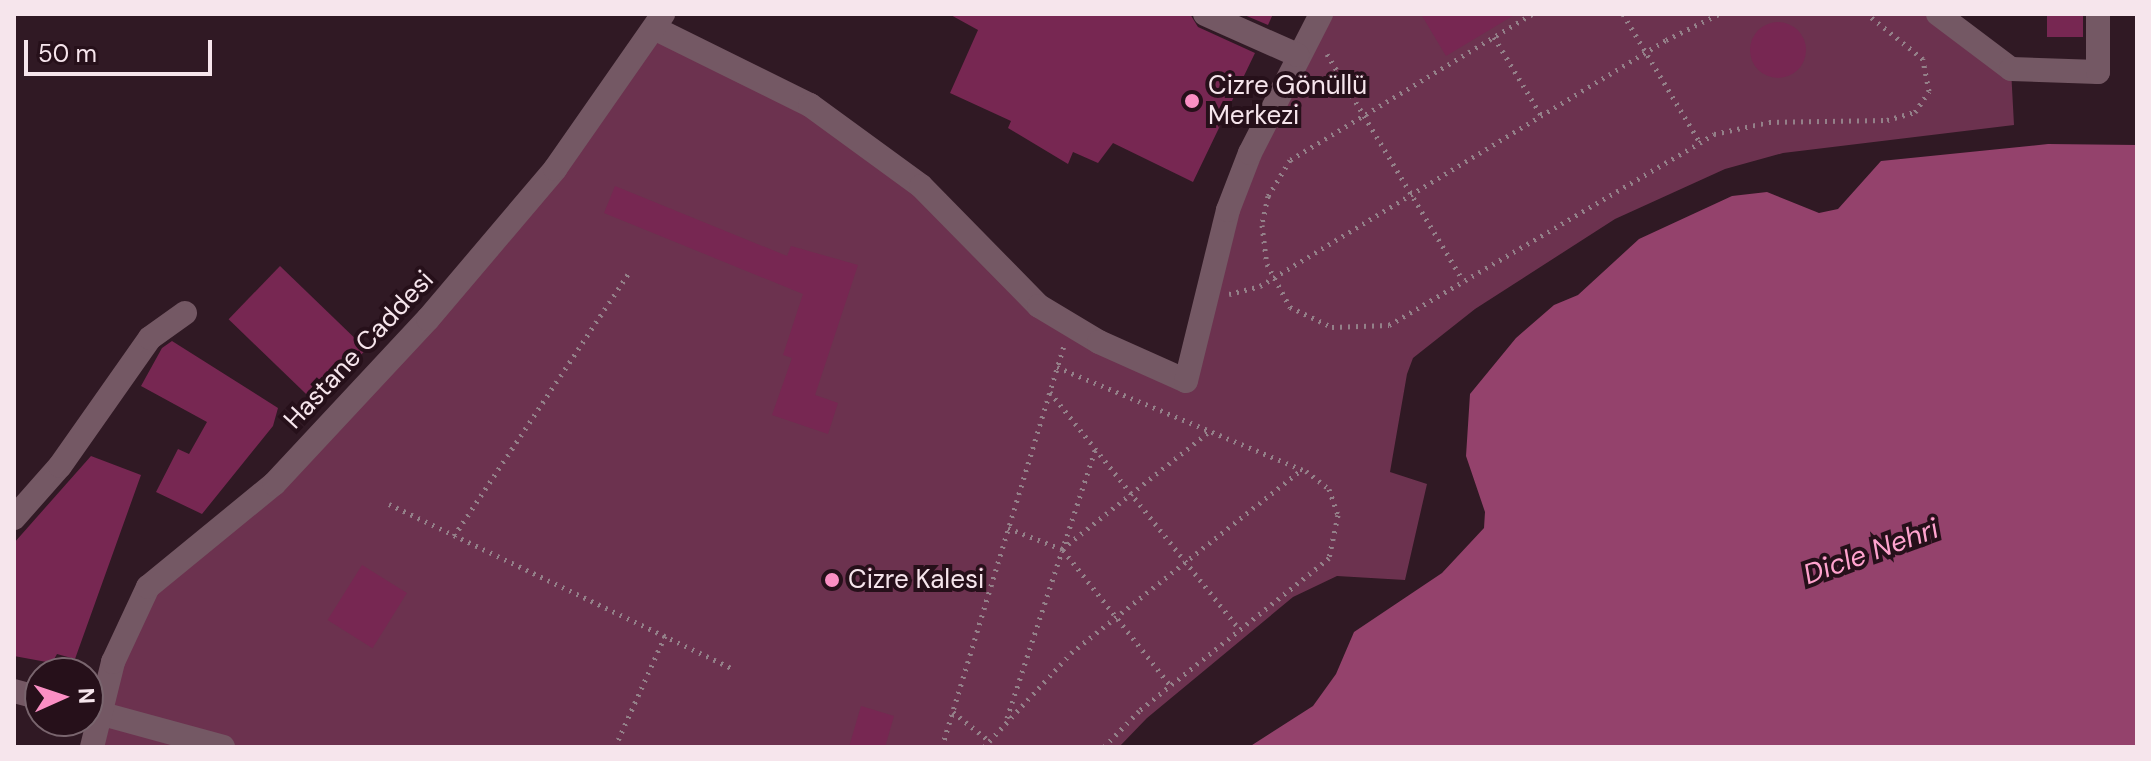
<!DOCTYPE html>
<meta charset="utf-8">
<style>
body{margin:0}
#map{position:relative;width:2151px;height:761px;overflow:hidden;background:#301924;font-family:"DM Sans",sans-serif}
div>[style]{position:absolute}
.green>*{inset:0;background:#6c324f}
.water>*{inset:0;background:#94426c}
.building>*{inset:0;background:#772752;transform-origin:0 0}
.round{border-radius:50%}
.path>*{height:5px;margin-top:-2.5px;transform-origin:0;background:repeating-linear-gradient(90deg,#948089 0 2px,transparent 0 8px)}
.minor>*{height:24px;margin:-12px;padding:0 12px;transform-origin:12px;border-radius:12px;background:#745864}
.tertiary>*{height:24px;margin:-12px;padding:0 12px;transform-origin:12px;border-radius:12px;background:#745864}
.dots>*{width:22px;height:22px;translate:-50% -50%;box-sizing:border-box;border:4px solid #26101a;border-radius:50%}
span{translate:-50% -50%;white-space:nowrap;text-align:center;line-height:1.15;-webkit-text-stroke:8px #26101a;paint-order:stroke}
.poi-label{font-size:26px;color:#f6e5ec}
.left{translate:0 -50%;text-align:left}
.street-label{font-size:26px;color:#f6e5ec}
.water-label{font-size:28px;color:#ffa3ce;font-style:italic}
.frame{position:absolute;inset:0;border:16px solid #f6e5ec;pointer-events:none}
.north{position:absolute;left:24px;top:657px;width:80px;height:80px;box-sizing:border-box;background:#26101a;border:2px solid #79656e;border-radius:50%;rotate:87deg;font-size:22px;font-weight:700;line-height:32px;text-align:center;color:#f6e5ec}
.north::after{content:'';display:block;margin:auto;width:28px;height:36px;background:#fb8fc4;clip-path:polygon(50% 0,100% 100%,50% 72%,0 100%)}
.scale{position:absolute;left:24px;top:40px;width:188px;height:36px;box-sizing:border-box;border:4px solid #f6e5ec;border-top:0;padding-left:10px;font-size:24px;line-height:28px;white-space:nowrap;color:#f6e5ec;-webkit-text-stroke:6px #26101a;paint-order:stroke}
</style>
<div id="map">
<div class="green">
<div style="clip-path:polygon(1321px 14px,1938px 14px,2011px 69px,2014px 125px,1783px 153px,1725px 169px,1615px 219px,1475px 309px,1413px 358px,1407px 374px,1390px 472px,1427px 484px,1405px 580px,1337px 576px,1293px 597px,1147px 718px,1119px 747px,92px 747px,139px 600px,337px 415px,656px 29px,810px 105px,921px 186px,1039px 306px,1186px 381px,1209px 281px)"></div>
</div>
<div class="water">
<div style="clip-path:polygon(2048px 144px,2137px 145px,2137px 747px,1249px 747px,1313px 706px,1336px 674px,1354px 632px,1442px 573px,1484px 528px,1485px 512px,1466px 456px,1470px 394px,1516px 338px,1554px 305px,1578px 295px,1639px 239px,1732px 196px,1767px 192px,1819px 213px,1838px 209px,1881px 161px)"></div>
</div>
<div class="building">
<div style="clip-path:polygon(949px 14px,1190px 14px,1198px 27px,1255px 53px,1193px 182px,1113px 143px,1098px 163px,1073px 152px,1068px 164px,1008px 128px,1011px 121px,950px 93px,978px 30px)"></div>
<div style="clip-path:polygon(1242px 14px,1273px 14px,1268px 25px)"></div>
<div style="clip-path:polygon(1421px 14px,1516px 14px,1446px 56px)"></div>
<div style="left:2047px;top:14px;width:36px;height:23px"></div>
<div class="round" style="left:1750px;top:22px;width:56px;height:56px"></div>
<div style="clip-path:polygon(615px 186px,787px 256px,791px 246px,858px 265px,815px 395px,838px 403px,828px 434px,772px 415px,792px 358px,783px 355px,803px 294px,604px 213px)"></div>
<div style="left:280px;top:266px;width:120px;height:74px;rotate:44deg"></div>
<div style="clip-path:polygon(172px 341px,278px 408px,273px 426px,202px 514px,156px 492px,178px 449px,189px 454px,207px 422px,141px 386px,162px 348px)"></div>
<div style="clip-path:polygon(91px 456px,141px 475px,75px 659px,57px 654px,52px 663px,14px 656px,14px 543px)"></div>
<div style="left:362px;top:565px;width:53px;height:65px;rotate:32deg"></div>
<div style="clip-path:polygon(861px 706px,894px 716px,885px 747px,849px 747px)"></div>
</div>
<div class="path">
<div style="left:1532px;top:14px;width:283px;rotate:148.9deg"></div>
<div style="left:1290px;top:160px;width:42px;rotate:121.4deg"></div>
<div style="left:1268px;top:196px;width:30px;rotate:102deg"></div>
<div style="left:1262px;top:225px;width:39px;rotate:83deg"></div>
<div style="left:1267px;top:264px;width:49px;rotate:61.9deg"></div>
<div style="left:1290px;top:307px;width:47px;rotate:25.5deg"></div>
<div style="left:1332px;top:327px;width:57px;rotate:-2deg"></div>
<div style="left:1389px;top:325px;width:377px;rotate:-30.4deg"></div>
<div style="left:1714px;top:134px;width:56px;rotate:-12.3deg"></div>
<div style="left:1769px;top:122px;width:118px;rotate:-1deg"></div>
<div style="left:1887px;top:120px;width:29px;rotate:-16deg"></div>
<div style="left:1915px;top:112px;width:25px;rotate:-56deg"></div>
<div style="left:1929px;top:91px;width:33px;rotate:-101deg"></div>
<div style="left:1923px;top:59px;width:72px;rotate:-141.2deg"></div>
<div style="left:1623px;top:14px;width:148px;rotate:59.1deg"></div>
<div style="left:1494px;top:37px;width:91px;rotate:58.9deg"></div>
<div style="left:1327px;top:54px;width:264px;rotate:59deg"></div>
<div style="left:1229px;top:294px;width:32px;rotate:-14deg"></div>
<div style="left:1260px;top:286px;width:475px;rotate:-31.2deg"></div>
<div style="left:1666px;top:40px;width:59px;rotate:-26.1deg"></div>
<div style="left:1057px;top:367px;width:270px;rotate:22.7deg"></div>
<div style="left:1306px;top:471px;width:29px;rotate:38deg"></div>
<div style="left:1329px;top:489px;width:28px;rotate:71deg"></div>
<div style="left:1338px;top:515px;width:44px;rotate:101.8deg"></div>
<div style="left:1329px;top:558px;width:244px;rotate:141.2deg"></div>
<div style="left:1139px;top:711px;width:50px;rotate:134.2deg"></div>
<div style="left:1050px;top:392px;width:303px;rotate:51.4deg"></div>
<div style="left:389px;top:504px;width:379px;rotate:25.6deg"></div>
<div style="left:1008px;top:528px;width:58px;rotate:21.3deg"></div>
<div style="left:1062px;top:549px;width:189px;rotate:-38.6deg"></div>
<div style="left:454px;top:536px;width:315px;rotate:-56.4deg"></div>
<div style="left:1063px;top:550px;width:172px;rotate:51.6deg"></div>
<div style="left:953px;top:712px;width:43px;rotate:38.5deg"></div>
<div style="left:1007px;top:718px;width:282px;rotate:-71.8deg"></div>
<div style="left:615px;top:747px;width:122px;rotate:-65.8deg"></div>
<div style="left:942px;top:747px;width:420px;rotate:-73.1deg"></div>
<div style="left:984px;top:747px;width:128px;rotate:-47.2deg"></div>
<div style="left:1071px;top:653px;width:295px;rotate:-38.5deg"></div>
</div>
<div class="minor">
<div style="left:1938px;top:14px;width:91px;rotate:37deg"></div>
<div style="left:2011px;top:69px;width:87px;rotate:2deg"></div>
<div style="left:2098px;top:72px;width:58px;rotate:-90deg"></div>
<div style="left:656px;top:29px;width:172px;rotate:26.3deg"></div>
<div style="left:810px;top:105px;width:137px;rotate:36.1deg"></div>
<div style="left:921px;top:186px;width:168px;rotate:45.5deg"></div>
<div style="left:1039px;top:306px;width:70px;rotate:31deg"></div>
<div style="left:1099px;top:342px;width:95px;rotate:24.1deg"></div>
<div style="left:1186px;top:381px;width:176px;rotate:-76.2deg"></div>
<div style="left:1228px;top:210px;width:61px;rotate:-68.9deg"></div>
<div style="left:1250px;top:153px;width:156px;rotate:-62.9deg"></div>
<div style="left:14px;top:518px;width:69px;rotate:-48.5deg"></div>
<div style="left:60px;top:466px;width:156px;rotate:-54.9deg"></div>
<div style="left:150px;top:338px;width:43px;rotate:-35.5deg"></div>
</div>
<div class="tertiary">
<div style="left:1205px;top:14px;width:101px;rotate:24deg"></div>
<div style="left:14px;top:691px;width:27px;rotate:15deg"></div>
<div style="left:88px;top:710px;width:140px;rotate:15.3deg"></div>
<div style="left:92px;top:747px;width:88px;rotate:-76.1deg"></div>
<div style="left:113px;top:662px;width:83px;rotate:-65deg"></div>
<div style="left:148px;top:587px;width:163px;rotate:-39.3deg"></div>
<div style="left:274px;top:484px;width:226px;rotate:-47deg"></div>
<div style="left:428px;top:319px;width:197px;rotate:-49.7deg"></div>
<div style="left:555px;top:169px;width:189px;rotate:-55.1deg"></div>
</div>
<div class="dots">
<div style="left:1192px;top:101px;background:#fb8fc4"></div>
<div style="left:832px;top:580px;background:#fb8fc4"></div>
</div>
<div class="poi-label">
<span class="left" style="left:1208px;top:101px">Cizre Gönüllü<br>Merkezi</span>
<span class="left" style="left:848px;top:580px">Cizre Kalesi</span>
</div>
<div class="street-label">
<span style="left:359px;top:350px;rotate:-47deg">Hastane Caddesi</span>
</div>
<div class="water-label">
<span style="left:1871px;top:552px;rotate:-20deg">Dicle Nehri</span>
</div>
<div class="frame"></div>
<div class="north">N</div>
<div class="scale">50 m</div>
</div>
